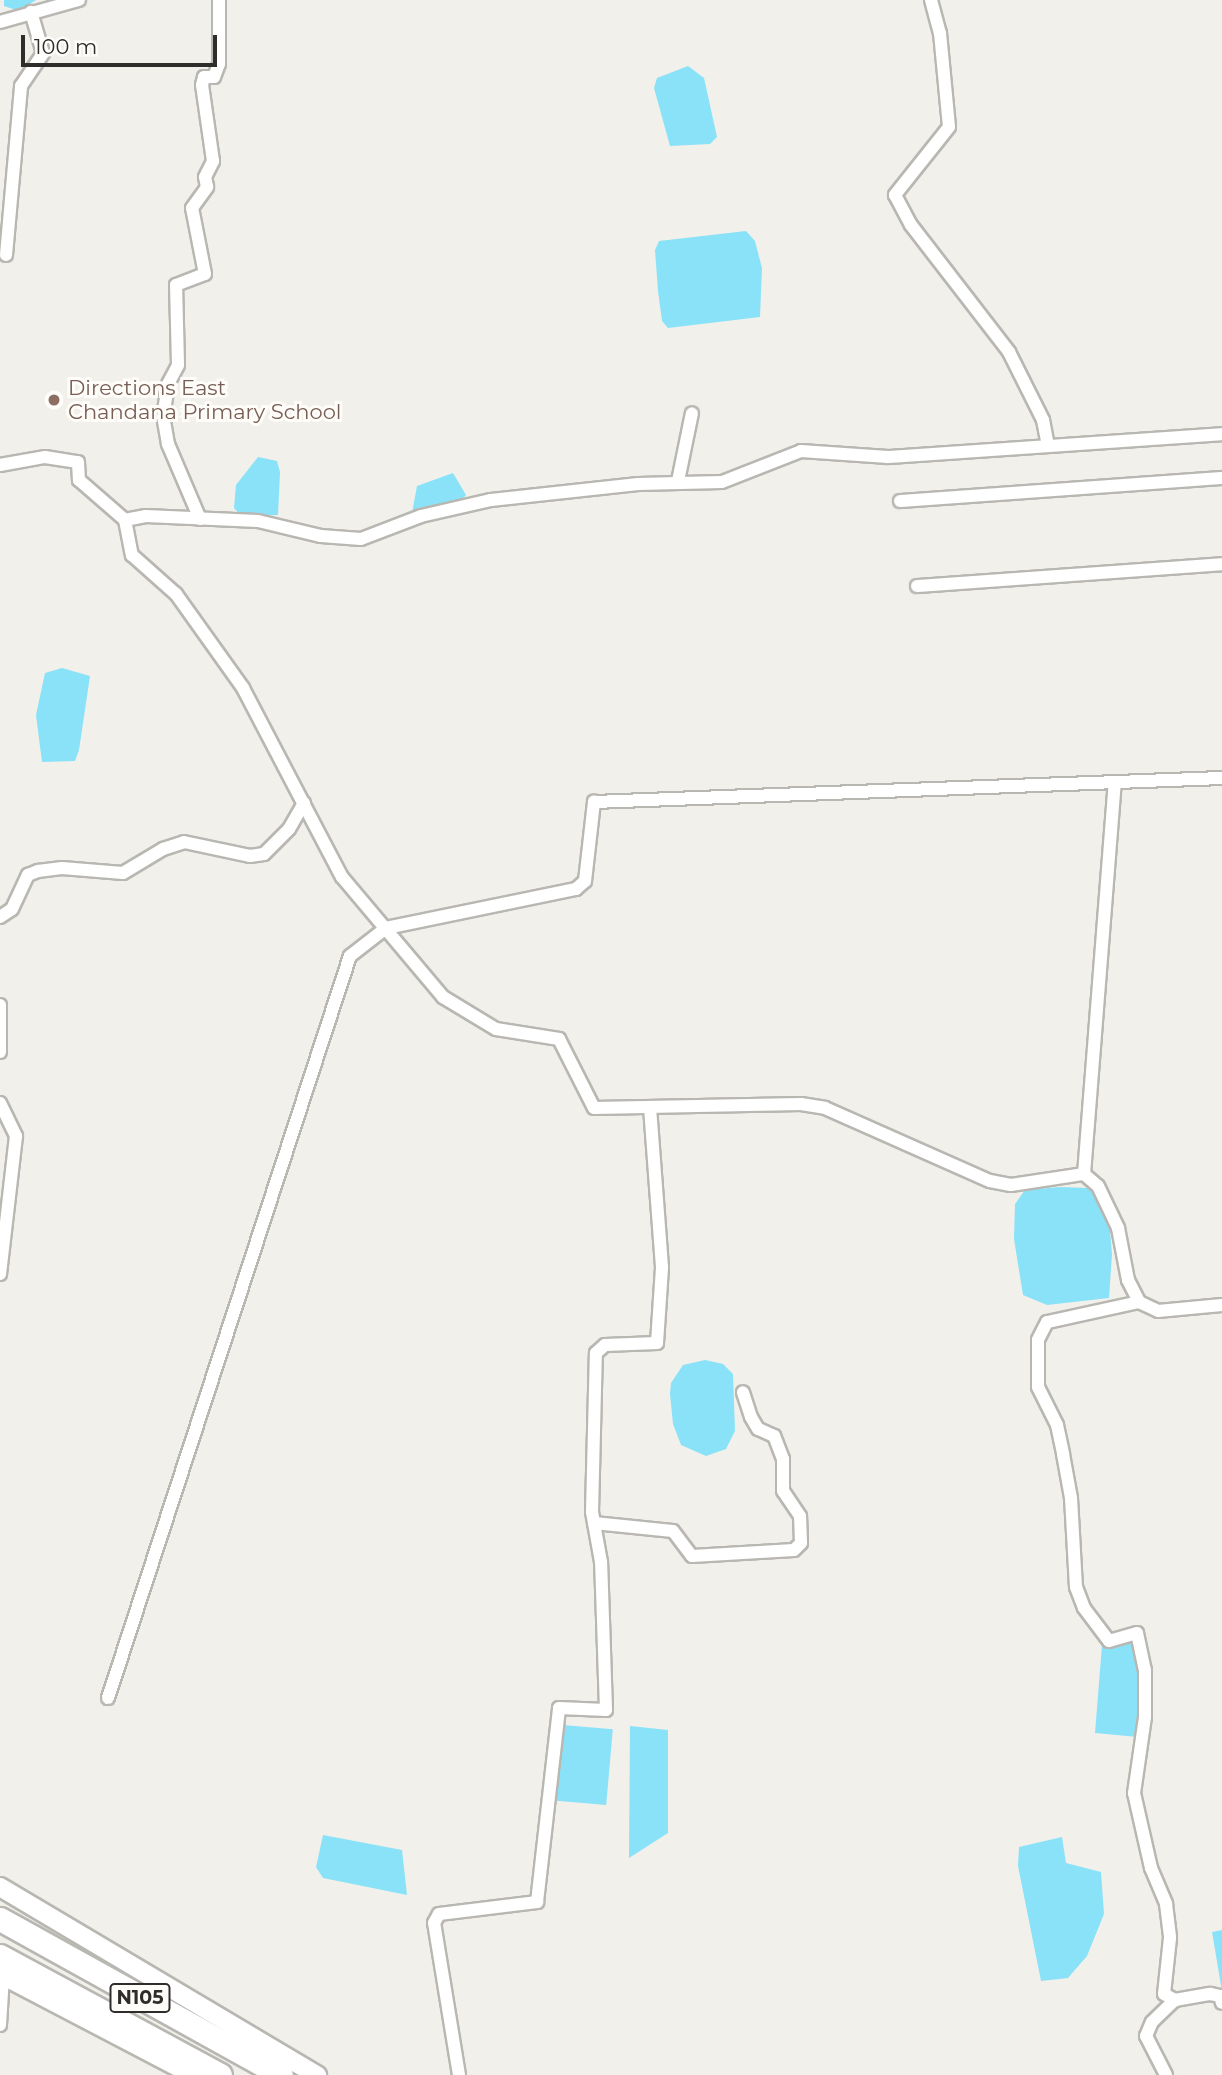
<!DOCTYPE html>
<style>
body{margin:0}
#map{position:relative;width:1222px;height:2075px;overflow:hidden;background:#f2f0eb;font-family:Montserrat,sans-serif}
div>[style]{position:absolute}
.water>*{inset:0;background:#89e2f8;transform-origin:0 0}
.roads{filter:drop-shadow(2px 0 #b9b7b2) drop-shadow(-2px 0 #b9b7b2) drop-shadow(0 2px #b9b7b2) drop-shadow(0 -2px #b9b7b2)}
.street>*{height:12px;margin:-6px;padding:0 6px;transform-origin:6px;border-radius:6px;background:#fff}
.secondary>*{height:18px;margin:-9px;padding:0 9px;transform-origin:9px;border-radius:9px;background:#fff}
.highway>*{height:23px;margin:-11.5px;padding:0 11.5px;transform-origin:11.5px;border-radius:11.5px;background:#fff}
.dots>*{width:19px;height:19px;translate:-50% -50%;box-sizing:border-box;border:4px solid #fffdfa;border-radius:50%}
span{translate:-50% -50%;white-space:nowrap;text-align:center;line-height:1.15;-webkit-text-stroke:6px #fffdfa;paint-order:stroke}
.shield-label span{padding:2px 5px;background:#fffdfa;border:2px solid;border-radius:5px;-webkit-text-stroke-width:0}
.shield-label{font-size:19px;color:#2f2d2c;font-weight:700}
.education-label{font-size:21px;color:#785e54}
.left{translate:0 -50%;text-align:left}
.scale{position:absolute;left:21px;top:35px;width:196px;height:32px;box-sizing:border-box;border:4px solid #2f2d2c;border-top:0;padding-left:9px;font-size:21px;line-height:24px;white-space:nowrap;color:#2f2d2c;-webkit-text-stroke:5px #fffdfa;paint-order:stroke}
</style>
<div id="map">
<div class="water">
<div style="clip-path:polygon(4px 0,36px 0,19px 11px,4px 6px)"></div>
<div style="clip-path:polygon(688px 66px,704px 78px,717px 137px,710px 144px,670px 146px,654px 88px,657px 78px)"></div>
<div style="clip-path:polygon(746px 231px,755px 241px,762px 268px,760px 317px,668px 328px,662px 321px,658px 291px,655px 250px,659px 241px)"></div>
<div style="clip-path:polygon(258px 457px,277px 461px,280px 472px,278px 515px,241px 516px,234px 508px,236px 485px)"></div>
<div style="clip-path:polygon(453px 473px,466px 495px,462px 500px,412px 513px,417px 486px)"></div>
<div style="clip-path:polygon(62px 668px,90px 676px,79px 750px,75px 761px,42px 762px,36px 715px,45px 673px)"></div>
<div style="clip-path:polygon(1060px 1187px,1088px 1188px,1102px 1203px,1109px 1219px,1112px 1254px,1109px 1298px,1047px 1305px,1023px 1295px,1014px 1239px,1015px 1204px,1025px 1190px)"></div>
<div style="clip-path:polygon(705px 1360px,723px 1364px,733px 1374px,735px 1431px,726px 1449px,706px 1456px,681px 1445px,673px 1424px,670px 1394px,671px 1383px,683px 1365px)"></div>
<div style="clip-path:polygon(1131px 1640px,1141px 1669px,1138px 1737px,1095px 1733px,1102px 1645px)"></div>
<div style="left:563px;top:1725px;width:50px;height:76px;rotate:5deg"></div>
<div style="clip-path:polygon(630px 1726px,668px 1730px,668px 1833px,629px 1858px)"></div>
<div style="clip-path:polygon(323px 1835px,402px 1850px,407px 1895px,323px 1878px,316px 1867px)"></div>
<div style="clip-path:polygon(1062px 1837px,1066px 1863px,1101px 1872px,1104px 1914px,1087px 1956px,1068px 1978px,1041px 1981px,1018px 1866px,1019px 1847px)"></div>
<div style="clip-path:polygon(1222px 1930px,1222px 1991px,1212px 1932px)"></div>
</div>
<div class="roads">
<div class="street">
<div style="left:931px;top:0;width:34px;rotate:75deg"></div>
<div style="left:940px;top:33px;width:94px;rotate:84.5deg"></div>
<div style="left:949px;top:127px;width:87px;rotate:128.5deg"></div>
<div style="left:895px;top:195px;width:34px;rotate:62deg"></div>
<div style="left:911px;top:225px;width:160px;rotate:52.3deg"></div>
<div style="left:1009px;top:352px;width:76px;rotate:63.4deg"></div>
<div style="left:1043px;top:420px;width:25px;rotate:79deg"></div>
<div style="left:0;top:22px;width:82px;rotate:-15.6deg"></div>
<div style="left:6px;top:255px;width:170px;rotate:-84.9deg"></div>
<div style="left:21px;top:86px;width:40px;rotate:-56deg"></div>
<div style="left:43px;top:53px;width:43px;rotate:-106.3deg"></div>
<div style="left:0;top:465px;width:46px;rotate:-10.1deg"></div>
<div style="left:45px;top:457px;width:33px;rotate:9deg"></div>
<div style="left:78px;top:462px;width:18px;rotate:87deg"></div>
<div style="left:79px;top:480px;width:61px;rotate:41deg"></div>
<div style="left:125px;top:520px;width:36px;rotate:79deg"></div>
<div style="left:132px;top:555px;width:59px;rotate:41.6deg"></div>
<div style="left:176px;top:594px;width:115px;rotate:54.5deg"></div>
<div style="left:243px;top:688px;width:213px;rotate:62.4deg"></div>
<div style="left:342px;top:877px;width:157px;rotate:49.9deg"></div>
<div style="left:443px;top:997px;width:62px;rotate:31.1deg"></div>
<div style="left:496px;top:1029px;width:64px;rotate:9deg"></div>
<div style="left:559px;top:1039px;width:77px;rotate:63.1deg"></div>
<div style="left:594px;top:1108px;width:207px;rotate:-1.1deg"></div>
<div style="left:801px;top:1104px;width:24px;rotate:9deg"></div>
<div style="left:825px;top:1108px;width:180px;rotate:23.9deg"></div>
<div style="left:990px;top:1181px;width:21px;rotate:11deg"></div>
<div style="left:1011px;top:1185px;width:74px;rotate:-8.6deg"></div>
<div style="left:1084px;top:1174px;width:18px;rotate:41deg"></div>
<div style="left:1098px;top:1186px;width:47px;rotate:64.5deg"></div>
<div style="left:1118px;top:1228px;width:53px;rotate:79.1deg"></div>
<div style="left:1128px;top:1280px;width:25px;rotate:63deg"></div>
<div style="left:1139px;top:1302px;width:21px;rotate:25deg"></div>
<div style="left:1158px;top:1311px;width:64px;rotate:-5.4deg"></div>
<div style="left:678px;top:481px;width:69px;rotate:-78.4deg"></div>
<div style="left:900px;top:501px;width:323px;rotate:-4.1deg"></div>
<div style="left:200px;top:519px;width:82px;rotate:-113.1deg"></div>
<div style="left:168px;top:444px;width:27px;rotate:-100deg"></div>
<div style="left:163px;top:417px;width:33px;rotate:-81deg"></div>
<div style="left:168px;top:384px;width:21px;rotate:-62deg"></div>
<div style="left:178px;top:365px;width:80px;rotate:-91.4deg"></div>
<div style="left:176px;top:285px;width:31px;rotate:-21deg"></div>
<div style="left:205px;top:274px;width:67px;rotate:-101.1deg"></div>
<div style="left:192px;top:208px;width:26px;rotate:-54deg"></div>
<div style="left:207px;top:187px;width:10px;rotate:-101deg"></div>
<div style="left:205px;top:177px;width:18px;rotate:-63deg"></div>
<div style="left:213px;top:161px;width:77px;rotate:-98.2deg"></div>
<div style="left:202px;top:85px;width:8px;rotate:-76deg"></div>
<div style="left:204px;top:77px;width:10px"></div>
<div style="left:214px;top:77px;width:14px;rotate:-69deg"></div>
<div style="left:219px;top:64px;width:64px;rotate:-90deg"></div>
<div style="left:125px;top:520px;width:21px;rotate:-11deg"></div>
<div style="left:146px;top:516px;width:112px;rotate:2.6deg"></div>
<div style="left:258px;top:521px;width:65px;rotate:13.4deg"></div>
<div style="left:321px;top:536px;width:40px;rotate:4.3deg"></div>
<div style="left:361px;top:539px;width:64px;rotate:-21deg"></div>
<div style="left:421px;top:516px;width:72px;rotate:-12.9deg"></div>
<div style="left:491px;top:500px;width:148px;rotate:-6.2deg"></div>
<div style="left:638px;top:484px;width:84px;rotate:-1.4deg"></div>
<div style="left:722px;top:482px;width:85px;rotate:-21.4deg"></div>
<div style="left:801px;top:451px;width:87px;rotate:3.9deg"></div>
<div style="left:888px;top:457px;width:335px;rotate:-3.9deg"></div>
<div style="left:917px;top:586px;width:306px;rotate:-4.1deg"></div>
<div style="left:0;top:917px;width:14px;rotate:-34deg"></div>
<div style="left:12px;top:909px;width:38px;rotate:-65deg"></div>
<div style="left:28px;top:875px;width:11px;rotate:-22deg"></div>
<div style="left:38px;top:871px;width:24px;rotate:-7deg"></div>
<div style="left:62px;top:868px;width:61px;rotate:4.7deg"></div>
<div style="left:123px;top:873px;width:47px;rotate:-31deg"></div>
<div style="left:163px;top:849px;width:22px;rotate:-18deg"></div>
<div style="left:184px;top:842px;width:67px;rotate:12deg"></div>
<div style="left:250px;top:856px;width:14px;rotate:-8deg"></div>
<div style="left:264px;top:854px;width:35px;rotate:-45deg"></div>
<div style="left:289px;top:829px;width:30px;rotate:-60deg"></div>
<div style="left:0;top:1005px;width:47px;rotate:90deg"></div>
<div style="left:0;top:1103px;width:37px;rotate:64deg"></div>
<div style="left:16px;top:1136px;width:139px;rotate:96.6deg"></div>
<div style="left:1084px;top:1174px;width:393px;rotate:-85.5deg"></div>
<div style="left:1139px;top:1302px;width:94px;rotate:167.7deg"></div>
<div style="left:1047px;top:1322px;width:20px;rotate:117deg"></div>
<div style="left:1038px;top:1340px;width:47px;rotate:90deg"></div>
<div style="left:1038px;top:1387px;width:42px;rotate:63.4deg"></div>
<div style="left:1057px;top:1425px;width:30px;rotate:78deg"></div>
<div style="left:1063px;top:1454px;width:45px;rotate:79.7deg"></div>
<div style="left:1071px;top:1498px;width:89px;rotate:86.8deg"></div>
<div style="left:1076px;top:1587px;width:22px;rotate:69deg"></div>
<div style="left:1084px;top:1608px;width:41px;rotate:52.9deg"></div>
<div style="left:1109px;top:1641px;width:29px;rotate:-16deg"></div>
<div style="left:1137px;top:1633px;width:38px;rotate:78deg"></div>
<div style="left:1145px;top:1670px;width:47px;rotate:90deg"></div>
<div style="left:1145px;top:1717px;width:77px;rotate:98.2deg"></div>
<div style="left:1134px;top:1793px;width:77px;rotate:77.2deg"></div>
<div style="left:1151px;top:1868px;width:39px;rotate:67deg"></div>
<div style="left:1166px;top:1904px;width:34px;rotate:83deg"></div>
<div style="left:1170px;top:1938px;width:56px;rotate:96.1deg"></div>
<div style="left:1164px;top:1994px;width:13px;rotate:29deg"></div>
<div style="left:1175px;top:2000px;width:36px;rotate:-10deg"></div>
<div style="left:1210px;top:1994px;width:10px;rotate:11deg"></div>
<div style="left:1220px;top:1996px;width:7px;rotate:74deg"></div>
<div style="left:594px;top:1523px;width:79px;rotate:5.8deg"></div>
<div style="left:673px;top:1531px;width:31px;rotate:53deg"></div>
<div style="left:692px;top:1556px;width:102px;rotate:-3.4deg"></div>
<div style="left:794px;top:1550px;width:10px;rotate:-45deg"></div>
<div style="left:801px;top:1543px;width:27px;rotate:-92deg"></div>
<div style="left:800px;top:1516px;width:30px;rotate:-124deg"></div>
<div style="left:783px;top:1491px;width:32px;rotate:-90deg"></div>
<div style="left:783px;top:1459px;width:25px;rotate:-111deg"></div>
<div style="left:774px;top:1436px;width:17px;rotate:-156deg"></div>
<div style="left:758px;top:1429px;width:14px;rotate:-120deg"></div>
<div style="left:751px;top:1417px;width:26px;rotate:-108deg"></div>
<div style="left:108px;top:1698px;width:780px;rotate:-71.94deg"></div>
<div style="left:350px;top:956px;width:46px;rotate:-37.9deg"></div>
<div style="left:386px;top:928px;width:194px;rotate:-11.6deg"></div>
<div style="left:576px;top:889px;width:12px;rotate:-42deg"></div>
<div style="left:585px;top:881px;width:80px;rotate:-83.5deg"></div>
<div style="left:594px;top:802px;width:628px;rotate:-2.19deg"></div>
<div style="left:0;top:2025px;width:49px;rotate:-86.5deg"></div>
<div style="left:459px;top:2075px;width:154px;rotate:-99.3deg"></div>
<div style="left:434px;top:1923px;width:10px;rotate:-61deg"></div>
<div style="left:439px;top:1914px;width:99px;rotate:-7deg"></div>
<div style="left:537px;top:1902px;width:195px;rotate:-83.5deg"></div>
<div style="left:559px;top:1708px;width:47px;rotate:2.4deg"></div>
<div style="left:606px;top:1710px;width:148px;rotate:-91.9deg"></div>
<div style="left:601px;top:1562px;width:51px;rotate:-100.2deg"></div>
<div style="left:592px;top:1512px;width:159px;rotate:-88.6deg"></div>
<div style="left:596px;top:1353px;width:12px;rotate:-42deg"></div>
<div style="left:605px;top:1345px;width:52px;rotate:-2.2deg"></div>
<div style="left:657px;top:1343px;width:76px;rotate:-86.2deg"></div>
<div style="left:662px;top:1267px;width:160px;rotate:-94.3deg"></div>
<div style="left:1166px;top:2075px;width:44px;rotate:-117.1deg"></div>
<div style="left:1146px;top:2036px;width:15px;rotate:-67deg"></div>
<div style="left:1152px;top:2022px;width:32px;rotate:-44deg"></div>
</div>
<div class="secondary">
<div style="left:0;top:1887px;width:369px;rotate:30.7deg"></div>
<div style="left:0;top:1974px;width:218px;rotate:27.6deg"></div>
</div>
<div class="highway">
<div style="left:0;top:1919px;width:321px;rotate:29deg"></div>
<div style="left:0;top:1956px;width:250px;rotate:28.4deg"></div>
</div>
</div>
<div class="dots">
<div style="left:54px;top:400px;background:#8d6e63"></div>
</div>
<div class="shield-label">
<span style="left:140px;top:1998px">N105</span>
</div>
<div class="education-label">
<span class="left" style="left:68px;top:400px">Directions East<br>Chandana Primary School</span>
</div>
<div class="scale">100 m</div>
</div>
